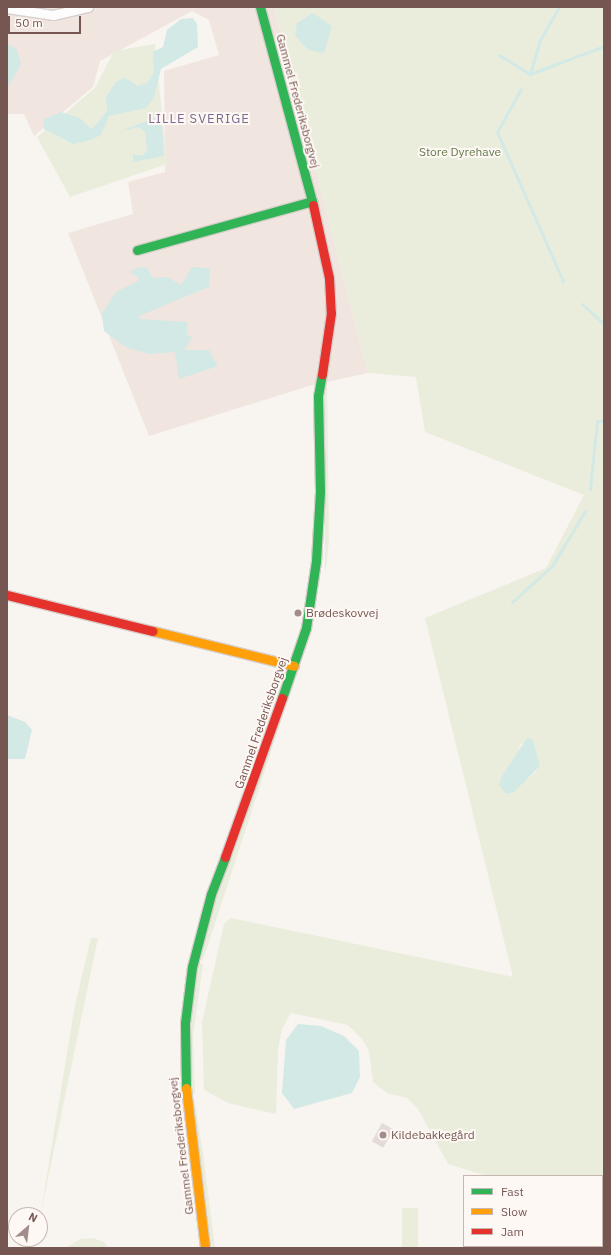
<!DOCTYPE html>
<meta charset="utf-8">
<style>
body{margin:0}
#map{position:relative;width:611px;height:1255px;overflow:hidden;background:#f8f4f0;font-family:"IBM Plex Sans",sans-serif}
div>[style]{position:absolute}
.residential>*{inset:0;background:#f0e5df}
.green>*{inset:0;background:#eaeddc;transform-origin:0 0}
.water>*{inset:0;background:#d3e9e6}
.stream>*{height:3px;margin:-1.5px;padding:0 1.5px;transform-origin:1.5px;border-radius:1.5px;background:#d3e9e6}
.building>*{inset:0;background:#e4dbd8;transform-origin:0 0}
.roads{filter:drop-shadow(1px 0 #d7cfcc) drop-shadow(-1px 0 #d7cfcc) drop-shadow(0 1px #d7cfcc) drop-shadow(0 -1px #d7cfcc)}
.street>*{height:9px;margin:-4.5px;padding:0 4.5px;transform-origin:4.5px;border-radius:4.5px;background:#fefdfd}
.fast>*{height:9px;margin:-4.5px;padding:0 4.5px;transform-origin:4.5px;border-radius:4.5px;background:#30b455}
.slow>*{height:9px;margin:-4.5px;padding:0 4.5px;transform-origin:4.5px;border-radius:4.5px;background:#ff9f0a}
.jam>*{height:9px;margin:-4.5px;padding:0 4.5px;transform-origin:4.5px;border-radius:4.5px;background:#e5322d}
.dots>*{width:11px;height:11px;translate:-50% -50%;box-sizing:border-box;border:2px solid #fef8f4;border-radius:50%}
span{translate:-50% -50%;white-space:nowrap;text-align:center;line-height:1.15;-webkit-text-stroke:4px #fef8f4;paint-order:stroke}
.street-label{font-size:12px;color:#755651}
.park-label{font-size:12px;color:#63794a}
.poi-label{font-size:12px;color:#755651}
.left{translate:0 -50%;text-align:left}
.neighbourhood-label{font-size:13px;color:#7a6a90;letter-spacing:1px}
.frame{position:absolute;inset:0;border:8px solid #755651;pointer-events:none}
.legend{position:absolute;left:463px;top:1175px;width:140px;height:72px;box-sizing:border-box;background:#fef8f4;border:1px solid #c7b7b3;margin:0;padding:5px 7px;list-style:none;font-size:12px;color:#755651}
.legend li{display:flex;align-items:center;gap:8px;height:20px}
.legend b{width:20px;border:1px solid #c7b7b3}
.north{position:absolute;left:8px;top:1207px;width:40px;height:40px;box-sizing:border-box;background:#fef8f4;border:1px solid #c7b7b3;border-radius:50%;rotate:28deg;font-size:11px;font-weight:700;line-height:16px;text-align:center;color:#755651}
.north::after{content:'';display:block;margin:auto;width:14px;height:18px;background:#a38d89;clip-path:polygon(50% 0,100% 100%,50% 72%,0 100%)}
.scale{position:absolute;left:8px;top:16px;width:73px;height:18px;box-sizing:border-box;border:2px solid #755651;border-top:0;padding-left:5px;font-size:12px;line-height:14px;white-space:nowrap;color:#755651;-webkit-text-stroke:3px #fef8f4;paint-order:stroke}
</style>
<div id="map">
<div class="residential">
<div style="clip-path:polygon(7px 7px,274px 7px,368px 373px,309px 386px,149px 436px,68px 233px,133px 214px,128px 182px,165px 172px,164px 71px,219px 55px,209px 20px,192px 11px,100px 61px,93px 87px,34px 136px,24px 114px,7px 114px)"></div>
</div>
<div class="green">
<div style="clip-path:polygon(evenodd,274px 7px,604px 7px,604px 1248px,580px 1246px,602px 1246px,602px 1176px,487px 1176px,448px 1164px,418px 1109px,407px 1098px,387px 1093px,373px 1082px,369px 1051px,362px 1039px,348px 1025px,291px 1013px,282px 1029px,278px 1049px,276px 1114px,228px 1103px,204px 1090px,202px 1022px,224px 924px,231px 918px,513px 977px,425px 618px,546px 568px,584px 495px,425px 432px,416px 377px,368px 373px,274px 7px,533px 740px,536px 772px,506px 794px,502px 776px,516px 758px,521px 744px,533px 740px)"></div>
<div style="clip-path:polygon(155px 44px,167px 164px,70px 197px,37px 137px,95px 88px,114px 51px)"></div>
<div style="clip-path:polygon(327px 375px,329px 541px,325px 576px,324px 399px)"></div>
<div style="clip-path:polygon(285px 709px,203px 960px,201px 959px,215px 898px)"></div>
<div style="clip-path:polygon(91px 938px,98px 938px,40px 1217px,75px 1005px)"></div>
<div style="clip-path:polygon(199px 963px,203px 964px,193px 1037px,195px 1095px,192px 1093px,191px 1020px)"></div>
<div style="clip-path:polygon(195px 1103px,203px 1153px,215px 1248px,212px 1248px,192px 1107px)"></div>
<div style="left:402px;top:1208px;width:16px;height:40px"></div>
<div style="clip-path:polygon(93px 1238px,104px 1242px,108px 1248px,66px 1248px,80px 1239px)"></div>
</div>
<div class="water">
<div style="clip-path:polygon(313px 13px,332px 26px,324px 53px,308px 50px,295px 35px,297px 23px)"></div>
<div style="clip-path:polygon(193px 18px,197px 24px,198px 47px,161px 69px,154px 98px,146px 108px,109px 116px,101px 135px,91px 140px,73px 144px,44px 129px,43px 120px,61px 112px,80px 118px,91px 129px,94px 127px,107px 111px,106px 97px,116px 82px,125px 78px,138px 86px,147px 83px,154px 73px,153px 52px,163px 47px,167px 30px,181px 19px)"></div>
<div style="clip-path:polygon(7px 43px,17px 50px,21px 65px,7px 88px)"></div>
<div style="clip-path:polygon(155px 118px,162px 124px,164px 156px,133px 162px,133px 154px,143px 156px,147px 150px,145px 132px,139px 127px,120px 131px)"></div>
<div style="clip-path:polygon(139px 267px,147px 268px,153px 278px,167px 277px,181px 285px,192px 267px,210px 268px,209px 287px,141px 315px,138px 319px,187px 322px,187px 335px,192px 337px,184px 350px,209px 350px,218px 366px,179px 379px,175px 352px,150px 354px,127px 348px,104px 331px,102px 314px,116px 292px,138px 281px,139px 278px,130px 272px)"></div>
<div style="clip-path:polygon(7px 715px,25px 722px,32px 730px,25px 759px,7px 759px)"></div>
<div style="clip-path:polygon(527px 738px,533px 740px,540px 766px,514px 792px,506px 794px,499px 785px,502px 776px)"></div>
<div style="clip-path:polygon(298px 1024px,321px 1026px,344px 1036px,359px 1051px,360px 1077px,352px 1093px,294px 1109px,282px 1093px,286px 1040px)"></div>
</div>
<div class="stream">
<div style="left:499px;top:55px;width:36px;rotate:32deg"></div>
<div style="left:530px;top:74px;width:79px;rotate:-20.7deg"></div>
<div style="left:530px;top:74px;width:35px;rotate:-74deg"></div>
<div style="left:540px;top:40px;width:38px;rotate:-60deg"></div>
<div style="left:521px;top:89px;width:49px;rotate:119.2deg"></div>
<div style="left:497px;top:132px;width:163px;rotate:66.1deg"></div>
<div style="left:582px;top:304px;width:30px;rotate:42deg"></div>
<div style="left:590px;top:489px;width:68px;rotate:-84.1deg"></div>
<div style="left:597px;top:421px;width:7px"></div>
<div style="left:512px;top:602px;width:54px;rotate:-42deg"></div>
<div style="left:552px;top:566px;width:64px;rotate:-59deg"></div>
</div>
<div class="building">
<div style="left:382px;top:1123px;width:13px;height:21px;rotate:29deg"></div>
</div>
<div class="roads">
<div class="street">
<div style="left:7px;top:8px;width:47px;rotate:8.7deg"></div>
<div style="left:53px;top:15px;width:36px;rotate:-13deg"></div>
</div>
<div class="fast">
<div style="left:260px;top:7px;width:205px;rotate:75deg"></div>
<div style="left:137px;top:250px;width:182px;rotate:-15.6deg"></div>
<div style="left:282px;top:698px;width:74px;rotate:-71.1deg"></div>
<div style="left:306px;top:628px;width:68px;rotate:-81.5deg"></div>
<div style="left:316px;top:561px;width:70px;rotate:-86.7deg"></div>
<div style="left:320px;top:491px;width:95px;rotate:-91.2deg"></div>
<div style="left:318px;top:396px;width:22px;rotate:-80deg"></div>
<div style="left:186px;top:1088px;width:65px;rotate:-90.9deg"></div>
<div style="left:185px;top:1023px;width:56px;rotate:-82.9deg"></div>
<div style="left:192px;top:967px;width:75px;rotate:-75.4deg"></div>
<div style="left:211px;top:894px;width:40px;rotate:-69deg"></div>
</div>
<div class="slow">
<div style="left:153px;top:631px;width:145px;rotate:13.9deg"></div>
<div style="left:186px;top:1088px;width:161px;rotate:83.2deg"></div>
</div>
<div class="jam">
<div style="left:313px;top:205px;width:75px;rotate:77.6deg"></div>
<div style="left:329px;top:278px;width:35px;rotate:87deg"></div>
<div style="left:331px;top:313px;width:62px;rotate:98.4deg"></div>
<div style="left:7px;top:595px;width:150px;rotate:13.9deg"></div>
<div style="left:225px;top:857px;width:169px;rotate:-70.3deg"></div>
</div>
</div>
<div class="dots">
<div style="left:298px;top:613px;background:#a38d89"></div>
<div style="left:383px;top:1135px;background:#a38d89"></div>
</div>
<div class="street-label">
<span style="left:298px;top:101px;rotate:75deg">Gammel Frederiksborgvej</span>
<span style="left:261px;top:723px;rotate:-71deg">Gammel Frederiksborgvej</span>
<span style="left:181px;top:1146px;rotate:-97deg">Gammel Frederiksborgvej</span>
</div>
<div class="park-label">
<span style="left:460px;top:152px">Store Dyrehave</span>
</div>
<div class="poi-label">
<span class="left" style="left:306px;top:613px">Brødeskovvej</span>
<span class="left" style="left:391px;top:1135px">Kildebakkegård</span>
</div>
<div class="neighbourhood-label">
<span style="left:199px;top:119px">LILLE SVERIGE</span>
</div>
<div class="frame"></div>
<ul class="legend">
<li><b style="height:5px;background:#30b455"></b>Fast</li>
<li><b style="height:5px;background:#ff9f0a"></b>Slow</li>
<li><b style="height:5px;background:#e5322d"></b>Jam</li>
</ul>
<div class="north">N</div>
<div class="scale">50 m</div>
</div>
